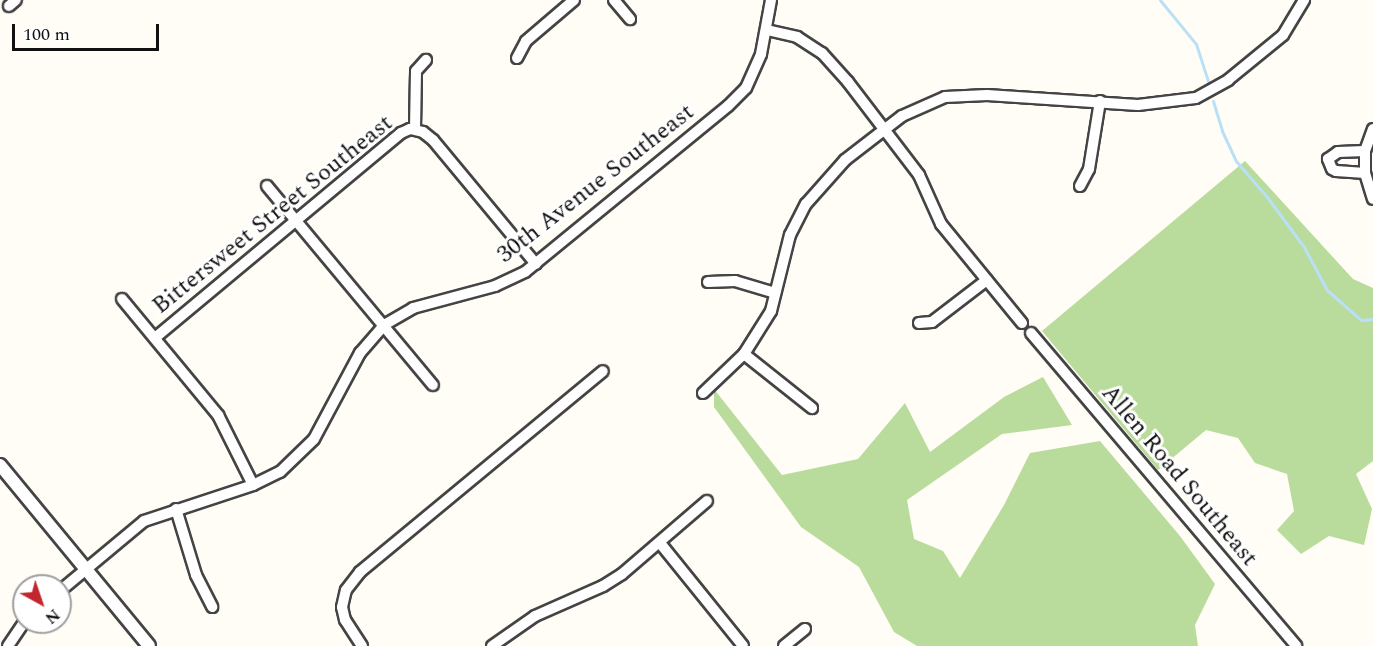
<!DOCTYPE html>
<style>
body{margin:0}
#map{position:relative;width:1373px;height:646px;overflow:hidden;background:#fffdf5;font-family:Spectral,serif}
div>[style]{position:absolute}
.forest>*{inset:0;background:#b9dc9c}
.stream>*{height:3px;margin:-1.5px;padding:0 1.5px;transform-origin:1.5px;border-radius:1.5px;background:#b9e0f7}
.roads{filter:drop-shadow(2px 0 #444) drop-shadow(-2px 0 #444) drop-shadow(0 2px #444) drop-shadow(0 -2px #444)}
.minor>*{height:10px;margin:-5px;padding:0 5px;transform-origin:5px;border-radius:5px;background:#fff}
.tertiary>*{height:12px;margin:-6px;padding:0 6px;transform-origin:6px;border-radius:6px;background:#fff}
span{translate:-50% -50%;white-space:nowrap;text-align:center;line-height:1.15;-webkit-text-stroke:6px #fff;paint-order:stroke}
.street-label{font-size:24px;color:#111}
.north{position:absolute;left:12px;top:574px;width:60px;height:60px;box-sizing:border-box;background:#fff;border:2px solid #a0a0a0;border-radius:50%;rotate:140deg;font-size:16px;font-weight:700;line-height:24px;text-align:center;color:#111}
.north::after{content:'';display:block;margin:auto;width:21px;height:27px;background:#c4262e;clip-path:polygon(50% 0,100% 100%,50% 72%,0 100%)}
.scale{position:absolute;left:12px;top:24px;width:147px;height:27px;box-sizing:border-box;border:3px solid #111;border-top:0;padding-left:8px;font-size:18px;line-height:21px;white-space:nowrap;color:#111;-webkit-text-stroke:4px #fff;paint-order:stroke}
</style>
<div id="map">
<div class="forest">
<div style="clip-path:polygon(1245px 161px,1353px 279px,1373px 288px,1373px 461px,1356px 474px,1372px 509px,1364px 545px,1329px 536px,1301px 554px,1277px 530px,1294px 511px,1287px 474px,1255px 463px,1238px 438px,1206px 430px,1158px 470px,1042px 331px)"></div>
<div style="clip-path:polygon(1043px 377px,1072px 425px,1002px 434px,907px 500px,914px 539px,943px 551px,960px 578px,1004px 505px,1030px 453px,1100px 441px,1180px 536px,1215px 584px,1195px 625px,1198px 646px,917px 646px,894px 632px,859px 567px,801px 527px,714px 407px,714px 389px,782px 475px,858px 459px,905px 403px,930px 452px,1004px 397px)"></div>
</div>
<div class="stream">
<div style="left:1160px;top:0;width:57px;rotate:50.7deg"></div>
<div style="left:1196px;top:44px;width:39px;rotate:72deg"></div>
<div style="left:1213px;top:101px;width:31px;rotate:73deg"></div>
<div style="left:1222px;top:131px;width:33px;rotate:65deg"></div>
<div style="left:1236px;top:161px;width:48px;rotate:49.3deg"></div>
<div style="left:1267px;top:197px;width:62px;rotate:53.5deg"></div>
<div style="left:1304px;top:247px;width:49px;rotate:61.9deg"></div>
<div style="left:1327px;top:290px;width:45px;rotate:41.4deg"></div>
<div style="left:1361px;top:320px;width:12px;rotate:-5deg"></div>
</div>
<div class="roads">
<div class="minor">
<div style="left:614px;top:0;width:25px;rotate:50deg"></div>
<div style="left:9px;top:6px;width:9px;rotate:-41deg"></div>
<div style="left:767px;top:30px;width:31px;rotate:13deg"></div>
<div style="left:797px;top:37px;width:30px;rotate:33deg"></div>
<div style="left:822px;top:53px;width:39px;rotate:48deg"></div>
<div style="left:848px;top:82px;width:117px;rotate:52.6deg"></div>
<div style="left:919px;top:175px;width:54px;rotate:65.8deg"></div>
<div style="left:941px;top:224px;width:128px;rotate:50.7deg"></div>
<div style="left:517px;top:58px;width:19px;rotate:-62deg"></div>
<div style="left:526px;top:41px;width:63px;rotate:-40.5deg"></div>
<div style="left:415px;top:129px;width:58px;rotate:-89deg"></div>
<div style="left:416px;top:71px;width:15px;rotate:-48deg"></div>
<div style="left:1373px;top:129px;width:23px;rotate:110deg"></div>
<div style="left:1365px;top:151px;width:22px;rotate:90deg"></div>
<div style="left:1365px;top:173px;width:27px;rotate:73deg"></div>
<div style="left:1365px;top:173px;width:29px;rotate:-176deg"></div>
<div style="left:1336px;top:171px;width:4px;rotate:-153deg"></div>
<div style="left:1332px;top:169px;width:11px;rotate:-112deg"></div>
<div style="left:1328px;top:159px;width:12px;rotate:-35deg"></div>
<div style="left:1338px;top:152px;width:27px;rotate:-2deg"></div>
<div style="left:267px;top:186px;width:259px;rotate:50.2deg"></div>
<div style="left:1080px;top:186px;width:19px;rotate:-62deg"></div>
<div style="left:1089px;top:169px;width:69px;rotate:-80.8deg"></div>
<div style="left:708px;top:282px;width:27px;rotate:-2deg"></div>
<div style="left:735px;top:281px;width:42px;rotate:16.7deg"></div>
<div style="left:122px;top:299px;width:151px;rotate:50.4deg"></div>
<div style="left:218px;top:415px;width:78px;rotate:63.4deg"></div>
<div style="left:919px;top:323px;width:13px;rotate:-4deg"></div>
<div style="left:932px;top:322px;width:69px;rotate:-37.4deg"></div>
<div style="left:1031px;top:333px;width:410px;rotate:49.7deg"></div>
<div style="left:156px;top:337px;width:319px;rotate:-39.8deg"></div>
<div style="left:401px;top:133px;width:10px;rotate:-24deg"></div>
<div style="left:410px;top:129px;width:13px;rotate:13deg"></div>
<div style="left:423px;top:132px;width:13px;rotate:39deg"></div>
<div style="left:433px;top:140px;width:161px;rotate:50.3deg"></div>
<div style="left:744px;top:354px;width:87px;rotate:38.5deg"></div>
<div style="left:703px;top:393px;width:57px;rotate:-43.6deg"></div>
<div style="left:744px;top:354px;width:51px;rotate:-57.9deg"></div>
<div style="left:771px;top:311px;width:78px;rotate:-76deg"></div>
<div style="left:790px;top:235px;width:35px;rotate:-63deg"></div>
<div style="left:806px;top:204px;width:59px;rotate:-48.4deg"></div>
<div style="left:845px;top:160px;width:72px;rotate:-37.7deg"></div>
<div style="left:902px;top:116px;width:47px;rotate:-23.8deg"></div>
<div style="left:945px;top:97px;width:42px;rotate:-2.7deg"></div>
<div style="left:987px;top:95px;width:151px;rotate:3.8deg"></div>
<div style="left:1138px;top:105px;width:58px;rotate:-6.9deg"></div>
<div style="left:1196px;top:98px;width:37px;rotate:-29deg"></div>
<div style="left:1228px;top:80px;width:71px;rotate:-39.3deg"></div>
<div style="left:1283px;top:35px;width:41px;rotate:-59deg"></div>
<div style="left:176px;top:509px;width:69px;rotate:73.1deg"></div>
<div style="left:196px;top:575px;width:36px;rotate:63deg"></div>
<div style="left:660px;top:543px;width:132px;rotate:51.1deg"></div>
<div style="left:60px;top:591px;width:109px;rotate:-39.8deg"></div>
<div style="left:144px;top:521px;width:115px;rotate:-18.3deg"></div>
<div style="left:253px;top:485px;width:30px;rotate:-26deg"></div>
<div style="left:280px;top:472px;width:47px;rotate:-44.1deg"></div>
<div style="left:314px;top:439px;width:98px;rotate:-61.9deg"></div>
<div style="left:360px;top:353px;width:37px;rotate:-49deg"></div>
<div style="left:384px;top:325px;width:34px;rotate:-30deg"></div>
<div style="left:413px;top:308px;width:85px;rotate:-15deg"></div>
<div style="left:495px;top:286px;width:33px;rotate:-25deg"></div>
<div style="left:525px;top:272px;width:262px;rotate:-39.3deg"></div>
<div style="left:728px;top:106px;width:25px;rotate:-45deg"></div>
<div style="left:746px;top:88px;width:37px;rotate:-66deg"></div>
<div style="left:761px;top:54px;width:55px;rotate:-79.5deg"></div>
<div style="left:8px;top:646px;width:29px;rotate:-56deg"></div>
<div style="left:362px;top:646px;width:31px;rotate:-123deg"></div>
<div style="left:345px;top:620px;width:13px;rotate:-103deg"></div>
<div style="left:342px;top:607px;width:17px;rotate:-77deg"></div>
<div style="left:346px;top:590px;width:23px;rotate:-52deg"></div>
<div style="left:360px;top:572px;width:315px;rotate:-39.6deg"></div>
<div style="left:492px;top:646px;width:52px;rotate:-34.9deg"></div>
<div style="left:535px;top:616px;width:74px;rotate:-23.8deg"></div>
<div style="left:603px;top:586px;width:22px;rotate:-32deg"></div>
<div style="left:622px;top:574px;width:112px;rotate:-40.7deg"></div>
<div style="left:784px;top:646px;width:27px;rotate:-39deg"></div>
</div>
<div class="tertiary">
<div style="left:0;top:465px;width:234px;rotate:50.5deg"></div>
</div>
</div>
<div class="street-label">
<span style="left:596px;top:184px;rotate:-38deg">30th Avenue Southeast</span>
<span style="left:273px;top:215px;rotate:-39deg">Bittersweet Street Southeast</span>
<span style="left:1179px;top:476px;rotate:50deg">Allen Road Southeast</span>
</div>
<div class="north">N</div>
<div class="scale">100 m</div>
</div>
